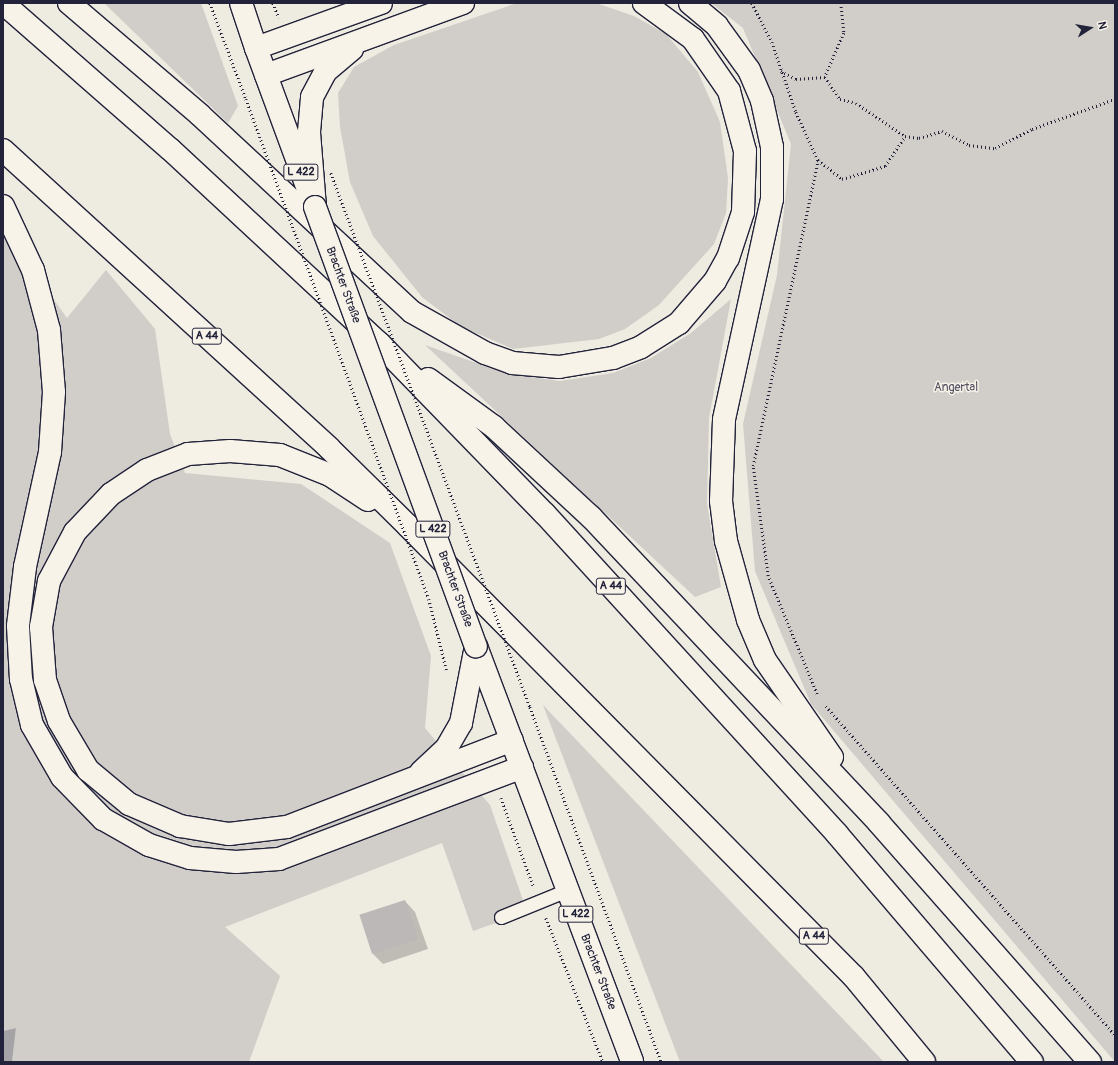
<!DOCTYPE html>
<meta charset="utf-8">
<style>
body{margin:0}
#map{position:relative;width:1118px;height:1065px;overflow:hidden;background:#eeebe1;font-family:Pangolin,sans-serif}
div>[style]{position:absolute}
.green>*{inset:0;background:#d1cdc9}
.water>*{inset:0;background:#a6a3a6}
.shadow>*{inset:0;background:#0003}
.building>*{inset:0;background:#bbb8b7;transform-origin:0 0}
.path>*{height:2.5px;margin-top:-1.25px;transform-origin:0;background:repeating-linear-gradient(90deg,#22223b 0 1px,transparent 0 4px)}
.roads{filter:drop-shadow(1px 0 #22223b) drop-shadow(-1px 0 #22223b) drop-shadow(0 1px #22223b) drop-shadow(0 -1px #22223b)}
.service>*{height:13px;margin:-6.5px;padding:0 6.5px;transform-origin:6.5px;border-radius:6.5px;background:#f7f3e8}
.secondary>*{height:22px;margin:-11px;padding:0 11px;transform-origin:11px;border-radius:11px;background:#f7f3e8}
.primary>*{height:22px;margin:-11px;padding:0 11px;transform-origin:11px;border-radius:11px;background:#f7f3e8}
.motorway>*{height:22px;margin:-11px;padding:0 11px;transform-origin:11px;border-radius:11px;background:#f7f3e8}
.path-bridge>*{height:2.5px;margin-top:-1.25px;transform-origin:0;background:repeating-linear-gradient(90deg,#22223b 0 1px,transparent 0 4px)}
.bridges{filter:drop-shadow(1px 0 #22223b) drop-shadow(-1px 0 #22223b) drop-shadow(0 1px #22223b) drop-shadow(0 -1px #22223b)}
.primary-bridge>*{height:22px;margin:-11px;padding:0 11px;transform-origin:11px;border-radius:11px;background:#f7f3e8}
span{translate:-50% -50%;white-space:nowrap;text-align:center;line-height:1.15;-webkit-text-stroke:3px #f7f3e8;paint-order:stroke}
.shield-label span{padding:1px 3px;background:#f7f3e8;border:1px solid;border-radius:3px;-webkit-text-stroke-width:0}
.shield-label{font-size:11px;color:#22223b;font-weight:700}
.street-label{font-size:12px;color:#22223b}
.park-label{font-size:12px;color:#575566}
.frame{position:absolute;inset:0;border:4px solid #22223b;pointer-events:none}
.north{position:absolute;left:1070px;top:8px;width:40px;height:40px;-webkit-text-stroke:3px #f7f3e8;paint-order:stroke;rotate:78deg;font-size:11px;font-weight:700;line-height:16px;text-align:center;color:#22223b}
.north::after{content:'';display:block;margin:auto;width:14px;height:18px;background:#22223b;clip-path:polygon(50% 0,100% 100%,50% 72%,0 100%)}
</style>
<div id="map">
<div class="green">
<div style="clip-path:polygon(104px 3px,201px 3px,238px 106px,228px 123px)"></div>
<div style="clip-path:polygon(517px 3px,596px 3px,634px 16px,666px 34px,698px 72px,720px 122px,728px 178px,726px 213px,714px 244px,659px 305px,625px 329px,599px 339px,513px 349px,460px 326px,422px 297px,373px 236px,350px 182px,340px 127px,338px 93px,354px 67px,394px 45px)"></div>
<div style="clip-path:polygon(711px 3px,1115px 3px,1115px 1062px,811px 704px,755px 571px,743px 424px,777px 275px,791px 144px,743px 28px)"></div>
<div style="clip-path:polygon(3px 228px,67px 318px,106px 270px,155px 329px,170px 434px,185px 473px,301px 484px,390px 543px,431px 656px,425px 728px,490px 805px,527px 912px,473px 931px,442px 843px,225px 927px,280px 976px,249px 1062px,12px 1062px,16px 1028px,3px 1031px)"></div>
<div style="clip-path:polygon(731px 299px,709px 418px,707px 504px,721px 587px,695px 597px,425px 345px,508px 374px,560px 381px,613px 373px,651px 358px,691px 333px)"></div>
<div style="clip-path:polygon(543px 705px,884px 1062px,680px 1062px)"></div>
</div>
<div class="water">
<div style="clip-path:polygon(16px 1028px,12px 1062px,3px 1062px,3px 1031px)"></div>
</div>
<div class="shadow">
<div style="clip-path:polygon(405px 901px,415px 912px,428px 949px,383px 964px,373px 954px)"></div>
</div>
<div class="building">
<div style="left:405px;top:900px;width:41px;height:48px;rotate:72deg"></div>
</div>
<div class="path">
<div style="left:210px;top:3px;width:103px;rotate:69.4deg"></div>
<div style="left:273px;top:3px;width:16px;rotate:68deg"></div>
<div style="left:752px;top:3px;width:44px;rotate:62.9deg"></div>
<div style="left:772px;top:42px;width:74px;rotate:71.1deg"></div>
<div style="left:796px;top:112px;width:53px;rotate:65.4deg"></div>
<div style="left:818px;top:160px;width:31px;rotate:38deg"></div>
<div style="left:842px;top:179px;width:45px;rotate:-16.8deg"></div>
<div style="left:885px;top:166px;width:36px;rotate:-56deg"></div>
<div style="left:905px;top:136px;width:14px;rotate:8deg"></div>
<div style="left:919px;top:138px;width:24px;rotate:-17deg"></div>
<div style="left:942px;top:131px;width:30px;rotate:27deg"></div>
<div style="left:969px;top:145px;width:26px;rotate:7deg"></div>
<div style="left:995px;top:148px;width:42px;rotate:-27.2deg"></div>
<div style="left:1032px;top:129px;width:88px;rotate:-19.9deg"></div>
<div style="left:841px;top:3px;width:30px;rotate:84deg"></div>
<div style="left:844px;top:33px;width:48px;rotate:113.4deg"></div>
<div style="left:825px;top:77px;width:27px;rotate:56deg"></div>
<div style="left:840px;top:99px;width:16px;rotate:14deg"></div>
<div style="left:856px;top:103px;width:59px;rotate:34deg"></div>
<div style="left:781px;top:71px;width:17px;rotate:28deg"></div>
<div style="left:796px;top:79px;width:29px;rotate:-4deg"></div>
<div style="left:429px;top:599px;width:75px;rotate:76.1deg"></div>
<div style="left:817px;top:694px;width:128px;rotate:-112.6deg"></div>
<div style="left:768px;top:576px;width:111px;rotate:-97.8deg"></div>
<div style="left:753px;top:466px;width:313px;rotate:-78deg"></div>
<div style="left:826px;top:706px;width:438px;rotate:48.7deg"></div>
<div style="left:530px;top:707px;width:378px;rotate:69.7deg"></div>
<div style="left:501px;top:798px;width:93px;rotate:69.8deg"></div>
<div style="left:546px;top:918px;width:155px;rotate:68.4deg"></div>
</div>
<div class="roads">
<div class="service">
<div style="left:501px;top:917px;width:71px;rotate:-22.2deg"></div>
</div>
<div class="secondary">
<div style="left:241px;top:3px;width:47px;rotate:71.6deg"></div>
</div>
<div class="primary">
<div style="left:256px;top:48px;width:162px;rotate:69.8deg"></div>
<div style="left:476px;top:646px;width:444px;rotate:69.4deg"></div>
</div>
<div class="motorway">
<div style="left:3px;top:3px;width:222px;rotate:41.2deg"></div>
<div style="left:170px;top:149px;width:285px;rotate:42.9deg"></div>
<div style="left:379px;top:343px;width:238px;rotate:45.9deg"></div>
<div style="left:545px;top:514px;width:433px;rotate:47.6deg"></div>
<div style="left:837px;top:834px;width:300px;rotate:49.5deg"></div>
<div style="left:69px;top:3px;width:172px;rotate:40.5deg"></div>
<div style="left:200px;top:115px;width:289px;rotate:42.9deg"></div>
<div style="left:412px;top:312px;width:84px;rotate:29.3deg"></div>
<div style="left:485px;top:353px;width:29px;rotate:20deg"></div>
<div style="left:512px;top:363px;width:47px;rotate:4.9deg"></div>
<div style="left:559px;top:367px;width:55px;rotate:-9.5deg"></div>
<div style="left:613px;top:358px;width:30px;rotate:-21deg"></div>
<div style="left:641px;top:347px;width:45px;rotate:-32.3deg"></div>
<div style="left:679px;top:323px;width:55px;rotate:-49.4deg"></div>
<div style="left:715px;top:281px;width:26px;rotate:-61deg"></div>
<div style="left:728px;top:258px;width:48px;rotate:-71.9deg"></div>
<div style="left:743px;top:212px;width:61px;rotate:-88.1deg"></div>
<div style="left:745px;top:151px;width:62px;rotate:-104.9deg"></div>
<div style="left:729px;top:91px;width:63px;rotate:-124.7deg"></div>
<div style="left:693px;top:39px;width:61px;rotate:-143.7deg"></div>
<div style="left:690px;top:3px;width:35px;rotate:40deg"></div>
<div style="left:717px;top:26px;width:54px;rotate:54deg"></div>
<div style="left:749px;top:70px;width:34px;rotate:67deg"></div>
<div style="left:762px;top:101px;width:47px;rotate:77.7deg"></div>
<div style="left:772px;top:147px;width:52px;rotate:90deg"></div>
<div style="left:772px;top:199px;width:226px;rotate:102.3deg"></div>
<div style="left:724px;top:420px;width:81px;rotate:92.1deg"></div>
<div style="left:721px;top:501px;width:40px;rotate:82.9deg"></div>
<div style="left:726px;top:541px;width:82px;rotate:74.4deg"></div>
<div style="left:748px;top:620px;width:43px;rotate:67deg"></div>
<div style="left:765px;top:660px;width:118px;rotate:55.4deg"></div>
<div style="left:256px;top:48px;width:133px;rotate:-19.8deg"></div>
<div style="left:266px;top:75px;width:210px;rotate:-20.1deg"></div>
<div style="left:3px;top:150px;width:442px;rotate:42.4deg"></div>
<div style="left:329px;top:448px;width:111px;rotate:44.6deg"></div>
<div style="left:408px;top:526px;width:634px;rotate:45.32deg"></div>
<div style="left:854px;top:977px;width:110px;rotate:50.5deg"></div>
<div style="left:3px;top:206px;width:71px;rotate:64.9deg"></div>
<div style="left:33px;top:270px;width:62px;rotate:75.1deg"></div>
<div style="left:49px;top:330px;width:62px;rotate:85.4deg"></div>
<div style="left:54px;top:392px;width:60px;rotate:93.8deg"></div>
<div style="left:50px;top:452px;width:118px;rotate:102.3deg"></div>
<div style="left:25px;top:567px;width:59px;rotate:96.8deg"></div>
<div style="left:18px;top:626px;width:53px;rotate:86.8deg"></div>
<div style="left:21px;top:679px;width:47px;rotate:76.6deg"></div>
<div style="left:32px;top:725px;width:60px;rotate:60deg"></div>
<div style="left:62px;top:777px;width:59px;rotate:45.7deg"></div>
<div style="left:103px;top:819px;width:53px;rotate:29.5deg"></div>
<div style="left:149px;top:845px;width:43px;rotate:17.6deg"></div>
<div style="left:190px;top:858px;width:46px;rotate:5deg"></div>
<div style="left:236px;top:862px;width:43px;rotate:-4deg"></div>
<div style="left:279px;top:859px;width:260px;rotate:-20.7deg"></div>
<div style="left:315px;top:207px;width:75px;rotate:-94.6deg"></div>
<div style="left:309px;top:132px;width:35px;rotate:-85deg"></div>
<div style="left:312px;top:97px;width:30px;rotate:-62deg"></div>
<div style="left:326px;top:71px;width:34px;rotate:-40deg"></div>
<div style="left:428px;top:379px;width:82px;rotate:36deg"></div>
<div style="left:494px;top:427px;width:132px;rotate:42.9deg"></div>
<div style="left:591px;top:517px;width:420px;rotate:46.7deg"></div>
<div style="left:879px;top:823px;width:319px;rotate:48.6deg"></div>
<div style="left:368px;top:500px;width:45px;rotate:-146.7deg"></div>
<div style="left:330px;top:475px;width:54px;rotate:-158.2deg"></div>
<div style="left:280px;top:455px;width:50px;rotate:-175.4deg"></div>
<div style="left:230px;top:451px;width:42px;rotate:175.9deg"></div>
<div style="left:188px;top:454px;width:44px;rotate:158.7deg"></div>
<div style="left:147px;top:470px;width:43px;rotate:146.3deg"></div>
<div style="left:111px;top:494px;width:52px;rotate:133.5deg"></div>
<div style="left:75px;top:532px;width:55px;rotate:118deg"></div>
<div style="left:49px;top:581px;width:47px;rotate:99.9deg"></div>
<div style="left:41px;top:627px;width:53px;rotate:85.7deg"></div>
<div style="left:45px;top:680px;width:43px;rotate:71.1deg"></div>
<div style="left:59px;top:721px;width:57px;rotate:59.4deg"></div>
<div style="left:88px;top:770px;width:53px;rotate:39.7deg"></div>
<div style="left:129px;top:804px;width:56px;rotate:23.3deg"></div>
<div style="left:180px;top:826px;width:50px;rotate:9.3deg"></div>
<div style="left:229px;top:834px;width:58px;rotate:-6.9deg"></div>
<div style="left:287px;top:827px;width:241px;rotate:-21.1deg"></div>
<div style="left:421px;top:772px;width:34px;rotate:-43deg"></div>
<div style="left:446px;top:749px;width:30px;rotate:-60deg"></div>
<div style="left:461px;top:723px;width:78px;rotate:-79deg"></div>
</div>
</div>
<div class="path-bridge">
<div style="left:246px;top:99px;width:532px;rotate:69.9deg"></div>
<div style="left:331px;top:173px;width:570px;rotate:69.56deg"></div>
</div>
<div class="bridges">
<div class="primary-bridge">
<div style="left:315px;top:207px;width:468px;rotate:69.9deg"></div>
</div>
</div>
<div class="shield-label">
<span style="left:301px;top:172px">L 422</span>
<span style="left:207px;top:336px">A 44</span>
<span style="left:433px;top:529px">L 422</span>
<span style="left:611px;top:586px">A 44</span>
<span style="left:576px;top:914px">L 422</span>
<span style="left:814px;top:936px">A 44</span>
</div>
<div class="street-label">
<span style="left:343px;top:285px;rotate:70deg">Brachter Straße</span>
<span style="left:455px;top:589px;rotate:70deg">Brachter Straße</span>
<span style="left:598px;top:972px;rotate:69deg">Brachter Straße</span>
</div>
<div class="park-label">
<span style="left:956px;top:388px">Angertal</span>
</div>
<div class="frame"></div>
<div class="north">N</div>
</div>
